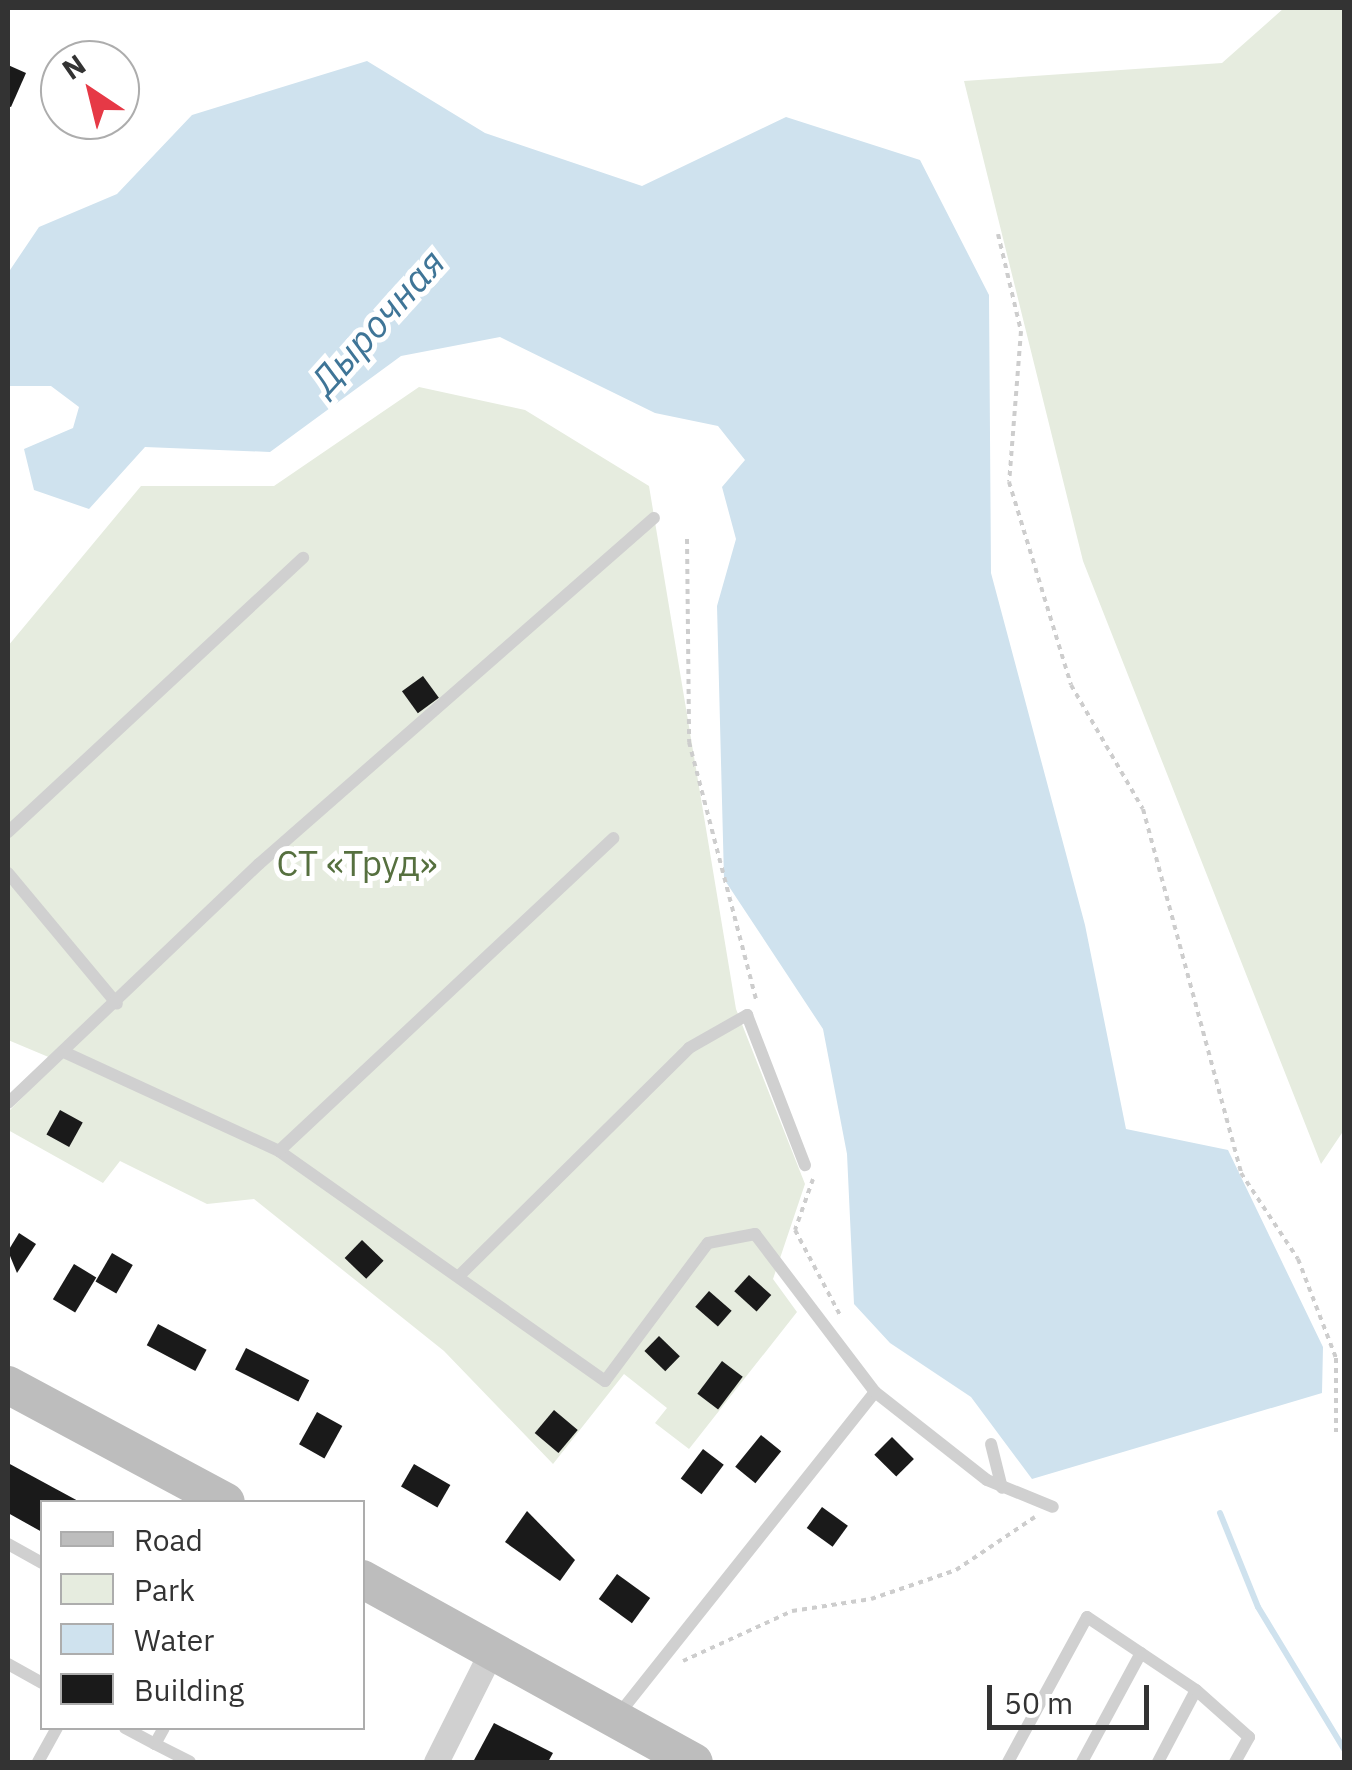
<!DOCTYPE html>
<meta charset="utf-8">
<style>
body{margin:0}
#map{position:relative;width:1352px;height:1770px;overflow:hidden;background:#fff;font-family:"IBM Plex Sans",sans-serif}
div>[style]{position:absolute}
.green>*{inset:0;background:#e6ecdf}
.water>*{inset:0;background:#cfe2ee}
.stream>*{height:6px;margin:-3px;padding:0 3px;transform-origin:3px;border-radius:3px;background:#cfe2ee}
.building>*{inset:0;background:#1a1a1a;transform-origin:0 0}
.path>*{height:4px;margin-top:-2px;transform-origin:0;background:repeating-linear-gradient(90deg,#cdcdcd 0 5px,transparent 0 10px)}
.service>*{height:12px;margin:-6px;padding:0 6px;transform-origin:6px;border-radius:6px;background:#d0d0d0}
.minor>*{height:25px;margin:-12.5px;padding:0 12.5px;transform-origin:12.5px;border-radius:12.5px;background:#d0d0d0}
.secondary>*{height:38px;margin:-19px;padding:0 19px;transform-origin:19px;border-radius:19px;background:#bdbdbd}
span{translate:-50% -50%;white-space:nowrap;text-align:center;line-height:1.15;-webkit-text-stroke:10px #fff;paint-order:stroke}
.park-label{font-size:35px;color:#56703f}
.water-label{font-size:38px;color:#3f7597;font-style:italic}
.frame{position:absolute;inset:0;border:10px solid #333;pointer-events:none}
.legend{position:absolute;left:40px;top:1500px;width:325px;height:230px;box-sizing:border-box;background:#fff;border:2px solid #adadad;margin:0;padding:12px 18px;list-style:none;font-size:30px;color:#333}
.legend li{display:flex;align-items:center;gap:20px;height:50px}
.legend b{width:50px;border:2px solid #adadad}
.north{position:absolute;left:40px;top:40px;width:100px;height:100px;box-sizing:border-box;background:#fff;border:2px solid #adadad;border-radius:50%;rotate:325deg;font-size:28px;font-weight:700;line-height:40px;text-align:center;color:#333}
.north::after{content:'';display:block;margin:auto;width:35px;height:45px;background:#e63946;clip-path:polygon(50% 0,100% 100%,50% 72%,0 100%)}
.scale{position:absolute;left:987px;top:1685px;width:162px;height:45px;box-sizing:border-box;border:5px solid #333;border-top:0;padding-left:12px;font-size:30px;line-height:35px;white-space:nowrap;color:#333;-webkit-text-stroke:8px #fff;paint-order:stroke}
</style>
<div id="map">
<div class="green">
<div style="clip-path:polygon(1284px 8px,1344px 8px,1344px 1130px,1321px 1164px,1083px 561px,964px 81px,1222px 63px)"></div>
<div style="clip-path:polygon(419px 387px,525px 410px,649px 486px,736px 1009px,805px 1184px,773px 1279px,797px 1312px,689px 1449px,655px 1423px,667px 1408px,624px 1374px,553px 1464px,444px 1351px,254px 1199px,207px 1204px,120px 1161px,103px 1183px,8px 1130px,8px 1112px,58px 1061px,8px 1040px,8px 646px,141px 486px,274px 486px)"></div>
</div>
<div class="water">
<div style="clip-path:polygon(367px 61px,485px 133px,642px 186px,786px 117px,920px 160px,989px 295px,991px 573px,1085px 925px,1126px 1129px,1228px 1150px,1323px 1347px,1322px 1393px,1032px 1479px,971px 1397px,890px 1343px,854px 1304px,847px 1154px,823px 1029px,724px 879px,717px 606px,736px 539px,722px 487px,745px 460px,718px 426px,655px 413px,500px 337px,401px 356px,270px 452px,145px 447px,89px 509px,34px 490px,24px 449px,73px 428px,79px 407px,51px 386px,8px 386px,8px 273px,39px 227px,117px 194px,192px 115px)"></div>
</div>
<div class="stream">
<div style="left:1220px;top:1513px;width:101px;rotate:68deg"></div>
<div style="left:1258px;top:1607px;width:166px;rotate:58.8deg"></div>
</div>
<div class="building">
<div style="clip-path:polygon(8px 65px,26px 73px,11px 107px,8px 106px)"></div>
<div style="left:423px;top:676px;width:27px;height:26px;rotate:54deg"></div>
<div style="left:60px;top:1110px;width:26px;height:28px;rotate:29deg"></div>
<div style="clip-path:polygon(19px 1233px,36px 1244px,17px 1273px,8px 1251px)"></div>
<div style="left:362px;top:1240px;width:30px;height:25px;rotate:44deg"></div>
<div style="left:112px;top:1253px;width:24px;height:33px;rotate:30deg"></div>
<div style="left:74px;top:1264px;width:26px;height:41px;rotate:31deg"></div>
<div style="left:749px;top:1275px;width:30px;height:22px;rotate:42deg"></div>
<div style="left:709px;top:1291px;width:30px;height:21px;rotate:41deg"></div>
<div style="left:158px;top:1324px;width:55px;height:24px;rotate:28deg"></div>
<div style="left:659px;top:1336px;width:29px;height:21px;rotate:44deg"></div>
<div style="left:246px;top:1348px;width:71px;height:24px;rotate:27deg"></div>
<div style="left:722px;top:1361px;width:26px;height:41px;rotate:37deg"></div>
<div style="left:554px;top:1410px;width:31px;height:30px;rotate:40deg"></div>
<div style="left:317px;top:1412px;width:29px;height:37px;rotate:29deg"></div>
<div style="left:761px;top:1435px;width:26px;height:41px;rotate:39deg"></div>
<div style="left:892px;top:1437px;width:31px;height:25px;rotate:45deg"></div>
<div style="left:703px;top:1449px;width:26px;height:37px;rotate:37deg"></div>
<div style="clip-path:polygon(8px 1463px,80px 1502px,42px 1502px,42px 1532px,8px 1513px)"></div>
<div style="left:414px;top:1464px;width:42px;height:26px;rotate:30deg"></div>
<div style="left:822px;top:1507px;width:32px;height:26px;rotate:36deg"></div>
<div style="clip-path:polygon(527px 1511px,575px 1560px,560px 1581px,505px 1542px)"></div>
<div style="left:617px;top:1574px;width:41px;height:31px;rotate:36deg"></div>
<div style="clip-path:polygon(494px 1723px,553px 1753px,548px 1762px,473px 1762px)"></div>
</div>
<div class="path">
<div style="left:998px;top:234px;width:100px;rotate:76.7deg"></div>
<div style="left:1021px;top:331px;width:151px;rotate:94.5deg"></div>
<div style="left:1009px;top:482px;width:212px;rotate:73deg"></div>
<div style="left:1071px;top:685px;width:143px;rotate:59.9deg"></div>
<div style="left:1143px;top:809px;width:377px;rotate:74.9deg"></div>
<div style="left:1241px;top:1173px;width:103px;rotate:56.5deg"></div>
<div style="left:1298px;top:1259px;width:106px;rotate:69deg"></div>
<div style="left:1336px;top:1358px;width:74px;rotate:90deg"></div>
<div style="left:687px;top:539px;width:203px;rotate:89.4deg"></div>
<div style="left:689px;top:742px;width:267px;rotate:75.4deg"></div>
<div style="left:813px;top:1179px;width:54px;rotate:109.4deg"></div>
<div style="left:795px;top:1230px;width:96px;rotate:62.1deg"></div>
<div style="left:683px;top:1661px;width:120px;rotate:-24.6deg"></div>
<div style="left:792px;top:1611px;width:80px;rotate:-8.6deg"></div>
<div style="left:871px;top:1599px;width:90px;rotate:-18.8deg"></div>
<div style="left:956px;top:1570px;width:95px;rotate:-33.9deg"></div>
</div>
<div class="service">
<div style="left:8px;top:832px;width:403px;rotate:-42.9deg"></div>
<div style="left:8px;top:873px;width:170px;rotate:50.2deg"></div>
<div style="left:66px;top:1053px;width:234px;rotate:24.7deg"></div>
<div style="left:279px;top:1151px;width:399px;rotate:35.2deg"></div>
<div style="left:605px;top:1381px;width:172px;rotate:-53.3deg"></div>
<div style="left:708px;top:1243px;width:48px;rotate:-10.8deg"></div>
<div style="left:755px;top:1234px;width:198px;rotate:52.8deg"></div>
<div style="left:875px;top:1392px;width:414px;rotate:128.5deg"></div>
<div style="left:8px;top:1103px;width:347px;rotate:-43.6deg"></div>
<div style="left:259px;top:864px;width:525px;rotate:-41.22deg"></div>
<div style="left:279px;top:1151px;width:458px;rotate:-43.1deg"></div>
<div style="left:459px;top:1276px;width:324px;rotate:-44.7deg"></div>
<div style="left:689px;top:1048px;width:67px;rotate:-29.6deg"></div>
<div style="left:747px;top:1015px;width:161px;rotate:68.9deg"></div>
<div style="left:875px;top:1392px;width:142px;rotate:38.2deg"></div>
<div style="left:987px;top:1480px;width:71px;rotate:22.2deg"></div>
<div style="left:991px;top:1444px;width:45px;rotate:76deg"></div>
<div style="left:8px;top:1544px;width:39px;rotate:29deg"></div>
<div style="left:8px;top:1664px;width:39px;rotate:29deg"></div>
<div style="left:125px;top:1728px;width:34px;rotate:28deg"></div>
<div style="left:155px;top:1744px;width:18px;rotate:-61deg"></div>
<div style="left:155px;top:1744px;width:39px;rotate:27deg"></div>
<div style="left:38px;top:1762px;width:39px;rotate:-61deg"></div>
<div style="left:1008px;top:1762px;width:165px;rotate:-61.4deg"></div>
<div style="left:1087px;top:1617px;width:131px;rotate:33.8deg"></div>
<div style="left:1082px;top:1762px;width:124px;rotate:-61.6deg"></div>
<div style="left:1158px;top:1762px;width:81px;rotate:-62.2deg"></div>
<div style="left:1196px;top:1690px;width:71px;rotate:41.6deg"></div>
<div style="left:1249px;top:1737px;width:29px;rotate:119deg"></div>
</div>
<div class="minor">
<div style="left:436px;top:1762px;width:123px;rotate:-63.4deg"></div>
</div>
<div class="secondary">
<div style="left:8px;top:1385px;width:247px;rotate:28.2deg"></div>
<div style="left:362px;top:1579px;width:379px;rotate:28.9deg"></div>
</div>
<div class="park-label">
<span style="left:357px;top:863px">СТ «Труд»</span>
</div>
<div class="water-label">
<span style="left:377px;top:321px;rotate:-48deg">Дырочная</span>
</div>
<div class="frame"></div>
<ul class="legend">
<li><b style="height:12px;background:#bdbdbd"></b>Road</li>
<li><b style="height:28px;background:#e6ecdf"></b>Park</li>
<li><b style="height:28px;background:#cfe2ee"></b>Water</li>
<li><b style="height:28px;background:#1a1a1a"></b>Building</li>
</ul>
<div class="north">N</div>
<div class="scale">50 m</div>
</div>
